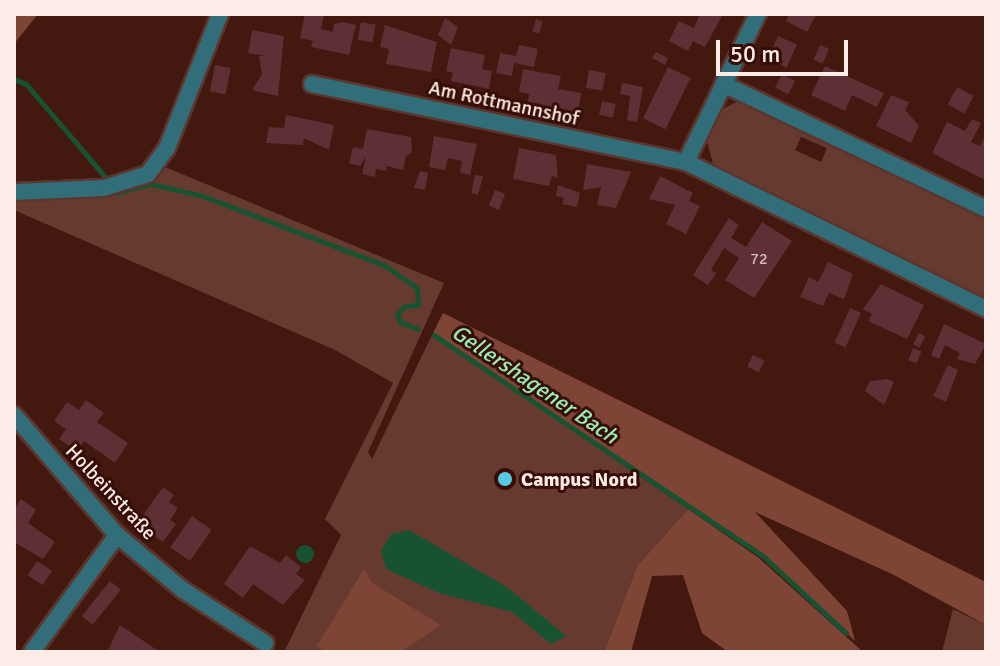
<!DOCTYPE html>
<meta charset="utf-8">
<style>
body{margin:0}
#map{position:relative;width:1000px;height:666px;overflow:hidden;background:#42180f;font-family:Signika,sans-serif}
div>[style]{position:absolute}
.green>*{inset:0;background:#673a30}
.forest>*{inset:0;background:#7e4436}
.water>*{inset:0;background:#185331}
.round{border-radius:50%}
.stream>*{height:5px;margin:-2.5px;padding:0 2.5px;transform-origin:2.5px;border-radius:2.5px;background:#185331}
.building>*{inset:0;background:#5e2f34;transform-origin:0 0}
.roads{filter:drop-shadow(2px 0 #5c362d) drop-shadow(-2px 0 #5c362d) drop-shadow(0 2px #5c362d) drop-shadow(0 -2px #5c362d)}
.street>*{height:16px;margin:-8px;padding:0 8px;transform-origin:8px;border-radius:8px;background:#326d7a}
.dots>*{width:22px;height:22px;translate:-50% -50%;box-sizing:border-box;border:4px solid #370e05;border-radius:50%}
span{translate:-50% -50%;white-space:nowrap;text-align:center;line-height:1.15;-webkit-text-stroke:6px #370e05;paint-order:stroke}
.number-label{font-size:16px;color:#d5bcba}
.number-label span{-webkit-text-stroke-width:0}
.street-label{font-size:20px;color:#fdebe7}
.poi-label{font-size:20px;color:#fdebe7;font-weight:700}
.left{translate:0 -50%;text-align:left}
.water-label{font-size:22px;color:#97ebb4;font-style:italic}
.frame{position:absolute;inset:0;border:16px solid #fdebe7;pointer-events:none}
.scale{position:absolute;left:716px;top:40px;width:132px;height:36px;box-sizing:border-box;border:4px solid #fdebe7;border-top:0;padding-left:10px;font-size:24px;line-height:28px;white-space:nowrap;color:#fdebe7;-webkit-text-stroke:6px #370e05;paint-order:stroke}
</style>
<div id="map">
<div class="green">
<div style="clip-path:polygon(evenodd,740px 100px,986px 218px,986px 300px,714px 167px,706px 138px,719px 111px,740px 100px,801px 137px,827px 148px,821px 162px,795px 150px,801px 137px)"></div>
<div style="clip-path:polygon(144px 165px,165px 167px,444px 283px,368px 452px,372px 459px,432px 335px,688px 509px,637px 566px,604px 652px,284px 652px,341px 535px,325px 519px,393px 383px,335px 350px,14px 210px,14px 188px,104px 180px)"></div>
<div style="clip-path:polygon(953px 609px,986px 625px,986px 652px,942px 652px)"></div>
</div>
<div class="forest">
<div style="clip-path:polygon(14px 14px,38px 14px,14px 44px)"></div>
<div style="clip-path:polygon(443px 313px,986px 582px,986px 625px,892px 574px,755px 512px,847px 611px,855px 641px,765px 555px,433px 333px)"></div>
<div style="clip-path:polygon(688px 509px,759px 558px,863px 652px,728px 652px,702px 633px,683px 575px,652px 576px,631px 652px,604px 652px,637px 566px)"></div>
<div style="clip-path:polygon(364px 569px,372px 583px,441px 625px,401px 652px,327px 652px,317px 646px)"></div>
</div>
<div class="water">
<div style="clip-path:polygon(409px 530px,507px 587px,566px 636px,551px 644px,512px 612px,439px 593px,386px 569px,381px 551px,391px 534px)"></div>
<div class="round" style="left:296px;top:545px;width:18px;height:18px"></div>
</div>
<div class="stream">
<div style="left:14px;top:79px;width:13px;rotate:23deg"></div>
<div style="left:26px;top:84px;width:123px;rotate:49.6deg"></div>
<div style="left:115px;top:193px;width:37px;rotate:-14deg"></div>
<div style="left:151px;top:184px;width:53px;rotate:13deg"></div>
<div style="left:203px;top:196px;width:194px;rotate:20.9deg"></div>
<div style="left:384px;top:265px;width:40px;rotate:34.9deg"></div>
<div style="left:417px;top:288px;width:17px;rotate:87deg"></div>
<div style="left:418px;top:305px;width:13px;rotate:176deg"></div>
<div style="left:405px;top:306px;width:11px;rotate:135deg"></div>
<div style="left:397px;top:314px;width:9px;rotate:69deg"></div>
<div style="left:400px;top:322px;width:19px;rotate:21deg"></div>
<div style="left:434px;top:335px;width:398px;rotate:33.9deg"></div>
<div style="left:764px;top:557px;width:112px;rotate:42.8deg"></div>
</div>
<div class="building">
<div style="clip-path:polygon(305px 14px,324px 14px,321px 29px,333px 32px,334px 24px,343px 22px,356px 25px,349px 55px,311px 47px,313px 41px,300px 38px)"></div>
<div style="clip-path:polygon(700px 14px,723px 14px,705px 47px,693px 41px,688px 51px,669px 41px,679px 21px,694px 28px)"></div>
<div style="clip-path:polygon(789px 14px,817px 14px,807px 32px,786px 21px)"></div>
<div style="clip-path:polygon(445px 18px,458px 27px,451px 45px,438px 35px)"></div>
<div style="left:536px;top:19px;width:7px;height:13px;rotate:16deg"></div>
<div style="left:361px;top:22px;width:15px;height:18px;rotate:11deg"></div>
<div style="clip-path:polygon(385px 25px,437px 42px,431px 72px,386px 64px,389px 49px,380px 47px)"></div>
<div style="clip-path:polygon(252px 30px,284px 36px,278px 96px,252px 90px,262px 74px,259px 56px,265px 56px,248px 53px)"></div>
<div style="left:778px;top:36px;width:21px;height:25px;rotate:25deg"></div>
<div style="clip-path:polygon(519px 45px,538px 49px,534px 67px,514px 63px,512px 76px,496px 73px,500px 53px,516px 56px)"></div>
<div style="left:820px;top:45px;width:10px;height:16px;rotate:24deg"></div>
<div style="clip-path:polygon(451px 48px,485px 55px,482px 69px,492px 71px,489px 89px,451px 81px,453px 73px,446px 71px)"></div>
<div style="clip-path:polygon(656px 52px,668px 58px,665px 65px,652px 58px)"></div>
<div style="left:215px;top:65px;width:16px;height:27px;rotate:11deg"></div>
<div style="clip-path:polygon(825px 66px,884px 93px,877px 107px,852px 95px,845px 111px,811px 95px)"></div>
<div style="left:668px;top:67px;width:25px;height:57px;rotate:26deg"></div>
<div style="clip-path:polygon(523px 69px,561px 76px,558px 89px,581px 93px,578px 112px,528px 102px,529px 94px,519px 92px)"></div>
<div style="left:589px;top:70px;width:17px;height:18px;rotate:10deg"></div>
<div style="left:782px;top:74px;width:15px;height:15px;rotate:28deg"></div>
<div style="clip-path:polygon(622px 83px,643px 87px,637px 122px,627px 120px,630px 96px,620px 94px)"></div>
<div style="left:957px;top:87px;width:19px;height:20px;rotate:28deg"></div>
<div style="clip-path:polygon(891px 95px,909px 102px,905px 110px,919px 126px,911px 143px,876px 126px)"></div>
<div style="left:602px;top:101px;width:14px;height:14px;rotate:12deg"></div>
<div style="clip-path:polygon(286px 115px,334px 125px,329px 150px,304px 138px,303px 145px,266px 143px,269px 127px,284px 128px)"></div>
<div style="clip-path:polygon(972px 119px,981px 123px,971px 142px,980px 146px,986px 133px,985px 180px,932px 153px,947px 122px,965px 131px)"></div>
<div style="clip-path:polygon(367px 129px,411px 137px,412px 153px,406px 156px,403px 170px,386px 166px,386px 171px,376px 169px,375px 177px,362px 174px,366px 157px,360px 166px,349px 163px,353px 147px,363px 149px)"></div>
<div style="clip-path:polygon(434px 136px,477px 144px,470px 175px,460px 173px,462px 161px,448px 158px,445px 170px,429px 167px)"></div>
<div style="clip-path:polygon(519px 148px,556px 155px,558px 178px,552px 176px,549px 186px,513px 179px)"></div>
<div style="clip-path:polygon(587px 164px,631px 172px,616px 208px,597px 205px,601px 187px,583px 190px)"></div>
<div style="clip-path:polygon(420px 171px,428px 173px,425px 190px,414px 188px)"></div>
<div style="clip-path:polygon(475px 175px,483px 176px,478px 195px,471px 193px)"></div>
<div style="clip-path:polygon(660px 176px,693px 193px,689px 201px,700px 206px,686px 234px,666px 224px,675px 205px,649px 199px)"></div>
<div style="clip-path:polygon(558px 185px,580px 193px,577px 207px,562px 204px,564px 198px,556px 196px)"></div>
<div style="left:495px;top:190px;width:11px;height:17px;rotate:22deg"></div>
<div style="clip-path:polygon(729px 218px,739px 225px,731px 238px,746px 247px,762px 222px,792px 241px,754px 298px,725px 280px,739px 258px,724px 248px,711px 270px,716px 273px,708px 285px,693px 275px)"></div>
<div style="clip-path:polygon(828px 262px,853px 274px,844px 299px,829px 293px,823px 306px,800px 297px,809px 277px,818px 282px)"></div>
<div style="clip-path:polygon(881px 284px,924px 305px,907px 339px,868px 321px,872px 314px,863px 309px)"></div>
<div style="left:850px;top:308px;width:12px;height:38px;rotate:24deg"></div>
<div style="clip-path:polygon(944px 324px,986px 344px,975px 364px,957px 359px,960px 353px,945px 345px,939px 359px,931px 355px)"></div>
<div style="left:919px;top:333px;width:7px;height:13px;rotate:27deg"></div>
<div style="left:913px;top:348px;width:9px;height:13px;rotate:21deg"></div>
<div style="left:753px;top:355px;width:13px;height:13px;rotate:27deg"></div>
<div style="clip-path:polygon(948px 365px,958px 370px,946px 402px,933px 396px)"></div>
<div style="clip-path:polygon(888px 379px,894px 382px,884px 405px,865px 391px,870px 381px)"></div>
<div style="clip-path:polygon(86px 400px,104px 413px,97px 422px,128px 443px,115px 463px,84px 441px,77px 452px,59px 439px,66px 429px,54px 421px,67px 402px,79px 410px)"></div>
<div style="clip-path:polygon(163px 487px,174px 495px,169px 502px,178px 508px,170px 520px,176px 524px,163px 542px,137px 524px)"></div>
<div style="clip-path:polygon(21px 499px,36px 510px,28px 523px,55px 542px,43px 559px,14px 542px,14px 509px)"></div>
<div style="left:192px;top:516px;width:24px;height:38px;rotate:35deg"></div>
<div style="clip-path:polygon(250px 546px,280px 563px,286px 555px,301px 567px,296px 574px,305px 580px,283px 605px,253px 584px,243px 598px,224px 584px)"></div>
<div style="left:37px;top:561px;width:18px;height:17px;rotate:34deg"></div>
<div style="left:110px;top:581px;width:14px;height:45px;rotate:39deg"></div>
<div style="clip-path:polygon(120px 625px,160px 652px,107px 652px)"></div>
</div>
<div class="roads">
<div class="street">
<div style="left:312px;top:84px;width:382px;rotate:11.8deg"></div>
<div style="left:686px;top:162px;width:334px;rotate:26.1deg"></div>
<div style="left:723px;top:84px;width:291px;rotate:25.4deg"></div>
<div style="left:686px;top:162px;width:165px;rotate:-64.1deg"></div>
<div style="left:14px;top:192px;width:90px;rotate:-2.5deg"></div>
<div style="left:104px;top:188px;width:46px;rotate:-17.7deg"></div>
<div style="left:148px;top:174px;width:32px;rotate:-54deg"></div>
<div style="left:167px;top:148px;width:144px;rotate:-68.4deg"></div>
<div style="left:14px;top:415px;width:158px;rotate:49.4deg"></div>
<div style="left:117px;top:535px;width:86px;rotate:39.8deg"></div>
<div style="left:183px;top:590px;width:98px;rotate:32.9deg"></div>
<div style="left:32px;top:652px;width:145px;rotate:-54deg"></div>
</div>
</div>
<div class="dots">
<div style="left:505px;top:479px;background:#57c9e2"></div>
</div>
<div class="number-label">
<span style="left:759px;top:259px">72</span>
</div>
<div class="street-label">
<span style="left:504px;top:103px;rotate:12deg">Am Rottmannshof</span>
<span style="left:111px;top:492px;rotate:47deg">Holbeinstraße</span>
</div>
<div class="poi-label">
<span class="left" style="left:521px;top:479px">Campus Nord</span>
</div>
<div class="water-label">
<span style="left:535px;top:384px;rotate:34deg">Gellershagener Bach</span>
</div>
<div class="frame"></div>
<div class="scale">50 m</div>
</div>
